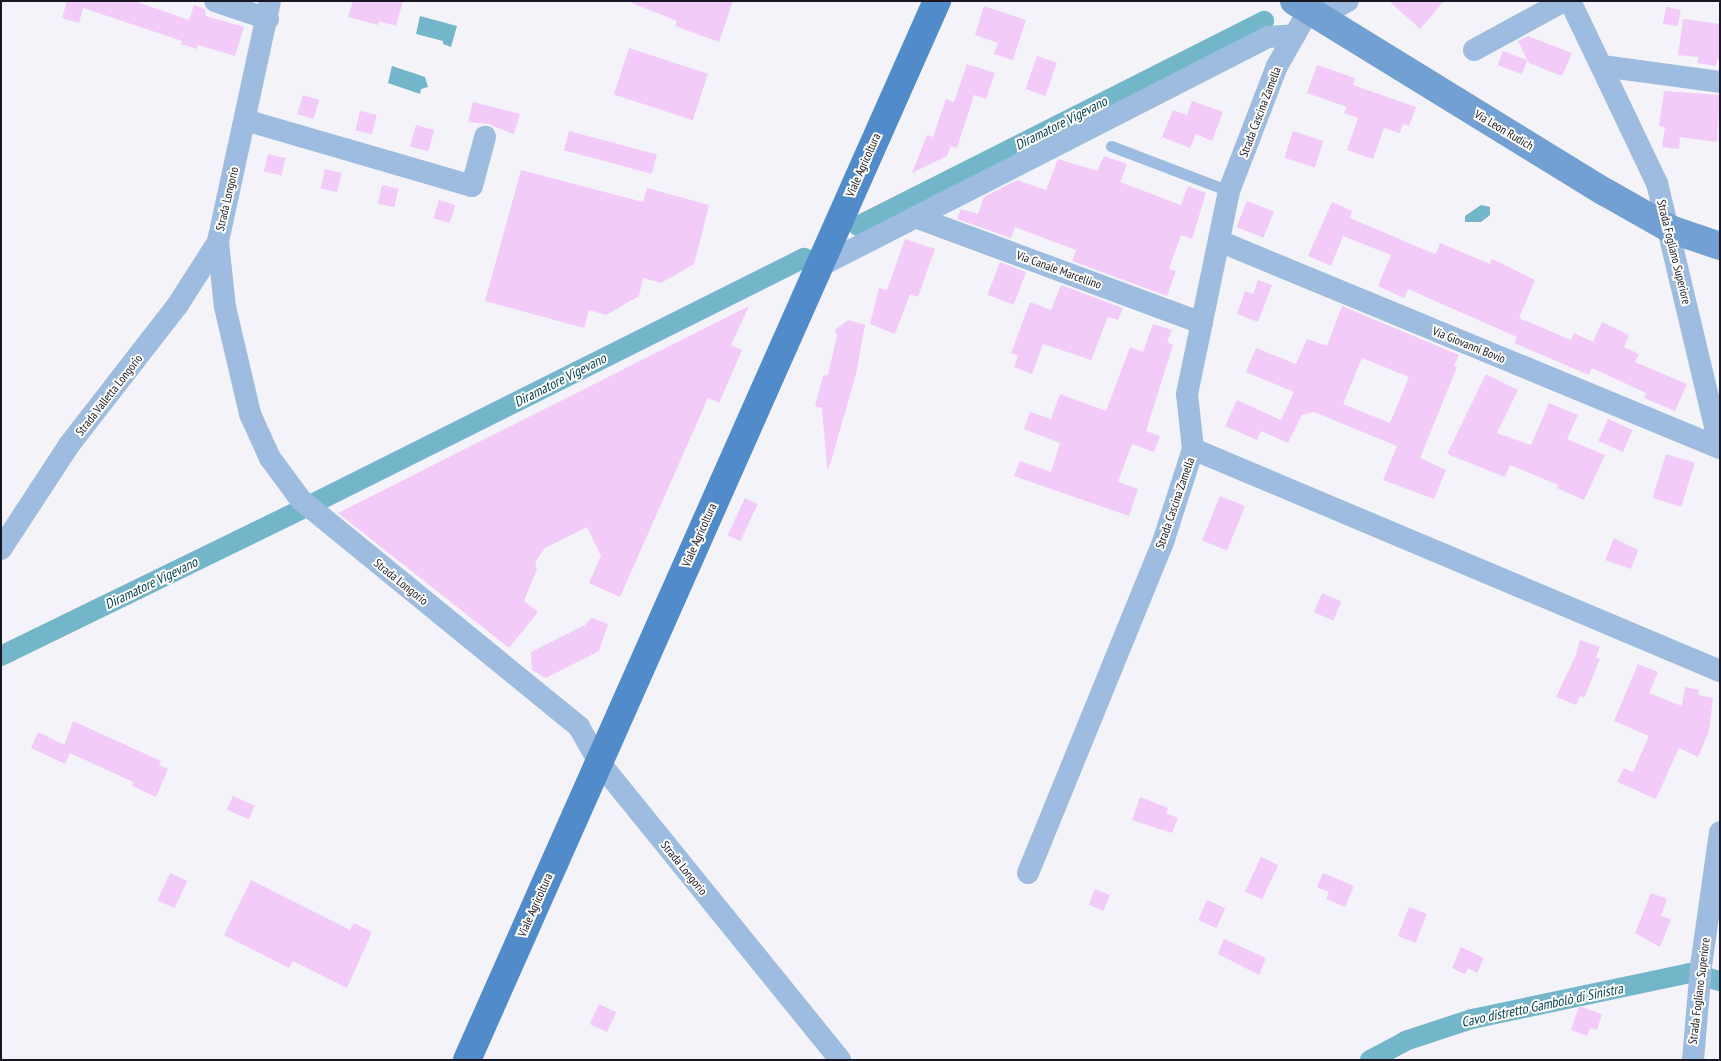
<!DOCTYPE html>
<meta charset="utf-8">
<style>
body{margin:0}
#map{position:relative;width:1721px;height:1061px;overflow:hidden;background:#f3f3f9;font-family:"PT Sans Narrow",sans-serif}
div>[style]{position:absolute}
.water>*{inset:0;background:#73b6c9}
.canal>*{height:20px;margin:-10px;padding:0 10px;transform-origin:10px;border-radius:10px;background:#73b6c9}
.building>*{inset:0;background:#f2cbf8;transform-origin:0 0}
.service>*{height:11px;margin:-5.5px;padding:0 5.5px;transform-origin:5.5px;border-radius:5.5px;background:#9dbcdf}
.minor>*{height:22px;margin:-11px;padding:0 11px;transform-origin:11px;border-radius:11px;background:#9dbcdf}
.secondary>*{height:28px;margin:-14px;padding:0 14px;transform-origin:14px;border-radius:14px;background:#72a0d3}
.primary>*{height:28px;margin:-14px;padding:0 14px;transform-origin:14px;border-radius:14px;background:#518bc9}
span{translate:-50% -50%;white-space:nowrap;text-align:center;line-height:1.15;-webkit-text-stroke:4px #fff;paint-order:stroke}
.street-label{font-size:12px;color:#181723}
.water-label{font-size:14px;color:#024350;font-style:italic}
.frame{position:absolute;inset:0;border:2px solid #181723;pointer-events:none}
</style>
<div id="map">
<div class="water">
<div style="clip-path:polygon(420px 16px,457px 26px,451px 47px,443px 44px,443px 41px,416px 34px)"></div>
<div style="clip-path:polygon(392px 66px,425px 77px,428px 87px,421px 89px,420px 94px,388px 83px)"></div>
<div style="clip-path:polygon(1481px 205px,1490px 207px,1490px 215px,1481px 222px,1465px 222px,1465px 216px)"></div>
</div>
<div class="canal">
<div style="left:858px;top:226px;width:455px;rotate:-26.8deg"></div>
<div style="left:316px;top:502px;width:546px;rotate:-26.57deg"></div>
<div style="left:1px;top:656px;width:334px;rotate:-26deg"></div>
<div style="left:1370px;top:1060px;width:40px;rotate:-28deg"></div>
<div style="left:1405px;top:1041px;width:71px;rotate:-18.2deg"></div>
<div style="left:1472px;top:1019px;width:223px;rotate:-11.9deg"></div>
<div style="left:1690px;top:973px;width:31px;rotate:15deg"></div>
</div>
<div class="building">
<div style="clip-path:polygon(67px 1px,134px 1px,189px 20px,194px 5px,205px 9px,206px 16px,244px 27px,235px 56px,198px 45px,197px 49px,181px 44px,182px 41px,83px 8px,79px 23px,62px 18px)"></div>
<div style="clip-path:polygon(353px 1px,403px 1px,396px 26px,379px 21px,378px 25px,348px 17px)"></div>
<div style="clip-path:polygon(627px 1px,733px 1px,719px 42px,675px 26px,677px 21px)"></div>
<div style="clip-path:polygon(1389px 1px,1444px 1px,1420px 29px)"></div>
<div style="clip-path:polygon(984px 6px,1026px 20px,1013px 60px,994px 54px,998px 43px,975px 35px)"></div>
<div style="left:1666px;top:7px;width:15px;height:17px;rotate:11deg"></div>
<div style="clip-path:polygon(1683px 19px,1720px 24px,1720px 60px,1717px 60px,1716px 66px,1697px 63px,1698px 57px,1678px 55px)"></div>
<div style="clip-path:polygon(1528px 36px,1572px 53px,1562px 76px,1529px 63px,1518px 41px)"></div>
<div style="left:629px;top:48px;width:83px;height:49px;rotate:18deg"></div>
<div style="left:1503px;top:51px;width:26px;height:15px;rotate:21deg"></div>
<div style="left:1037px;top:56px;width:21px;height:35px;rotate:19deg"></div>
<div style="clip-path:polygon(967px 64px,995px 73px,986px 99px,974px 95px,957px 148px,951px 146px,947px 156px,912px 173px,927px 135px,933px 137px,946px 99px,954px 102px)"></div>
<div style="clip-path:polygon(1317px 65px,1355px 78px,1353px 85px,1416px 107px,1409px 126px,1403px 124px,1400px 133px,1384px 128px,1373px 159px,1347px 150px,1358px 118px,1344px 113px,1347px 107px,1307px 93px)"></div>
<div style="clip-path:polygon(1664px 91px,1720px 95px,1717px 142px,1680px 137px,1679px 149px,1662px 147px,1665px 127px,1659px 126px)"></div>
<div style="left:303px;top:95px;width:17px;height:20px;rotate:17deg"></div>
<div style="clip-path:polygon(1192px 101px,1223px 112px,1212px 141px,1196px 134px,1190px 148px,1162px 137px,1173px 110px,1187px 115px)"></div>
<div style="clip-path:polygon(473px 102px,520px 114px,514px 134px,488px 124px,468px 122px)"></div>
<div style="left:360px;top:111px;width:17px;height:20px;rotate:13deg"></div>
<div style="left:416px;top:125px;width:19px;height:22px;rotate:16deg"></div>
<div style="left:569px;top:131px;width:91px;height:20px;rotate:15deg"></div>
<div style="left:1293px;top:131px;width:32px;height:28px;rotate:18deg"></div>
<div style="left:268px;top:154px;width:18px;height:18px;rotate:13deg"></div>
<div style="clip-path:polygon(1104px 156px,1127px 164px,1120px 182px,1181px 205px,1188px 186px,1206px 193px,1192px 239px,1181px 235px,1169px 269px,1176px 271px,1167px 296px,1072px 261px,1076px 250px,1015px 227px,1011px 238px,957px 219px,961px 209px,978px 214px,984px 197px,1017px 180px,1046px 190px,1058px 159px,1097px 171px)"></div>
<div style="left:325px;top:169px;width:17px;height:20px;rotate:13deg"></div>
<div style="clip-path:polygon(521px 170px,643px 202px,647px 188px,709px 205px,694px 264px,661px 283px,643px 278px,639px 296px,606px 315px,589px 310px,584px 328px,485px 301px)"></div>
<div style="left:382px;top:185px;width:17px;height:19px;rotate:13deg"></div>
<div style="left:439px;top:200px;width:17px;height:19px;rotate:17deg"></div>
<div style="left:1247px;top:201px;width:29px;height:28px;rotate:22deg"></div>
<div style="clip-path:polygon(1332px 202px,1352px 211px,1350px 218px,1425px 250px,1436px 254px,1440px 243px,1490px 264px,1492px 259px,1535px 280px,1519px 318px,1571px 340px,1574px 333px,1593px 342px,1602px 322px,1629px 335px,1624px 347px,1639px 354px,1635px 362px,1687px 384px,1675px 411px,1644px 398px,1646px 393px,1592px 368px,1589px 375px,1514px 343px,1517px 337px,1408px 289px,1404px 298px,1378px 286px,1391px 255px,1343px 236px,1331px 266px,1308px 256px)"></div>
<div style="clip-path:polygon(905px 239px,935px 249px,918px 297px,910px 294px,895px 334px,870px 324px,879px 288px,887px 290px)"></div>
<div style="left:1000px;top:262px;width:28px;height:35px;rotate:21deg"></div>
<div style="clip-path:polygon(1258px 280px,1272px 285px,1258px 322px,1237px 314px,1245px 291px,1253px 294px)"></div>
<div style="clip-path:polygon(1061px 285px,1123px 308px,1118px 320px,1108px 317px,1091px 360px,1043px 344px,1032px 374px,1014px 367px,1018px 356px,1011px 353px,1030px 302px,1051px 310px)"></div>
<div style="clip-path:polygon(749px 306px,731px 345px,742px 350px,719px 403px,708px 398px,620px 597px,589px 583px,601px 556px,587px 527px,545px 548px,535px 562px,537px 569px,524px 601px,538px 612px,509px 648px,338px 513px)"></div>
<div style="clip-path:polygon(evenodd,1342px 306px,1459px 355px,1454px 366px,1457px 367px,1420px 458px,1446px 470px,1434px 499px,1383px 480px,1397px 446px,1314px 412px,1302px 415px,1288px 443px,1261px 431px,1257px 440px,1225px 426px,1237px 400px,1281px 420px,1294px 392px,1246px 372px,1256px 348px,1296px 364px,1307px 339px,1327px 346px,1342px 306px,1362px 358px,1409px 377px,1390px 423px,1343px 404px,1362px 358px)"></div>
<div style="clip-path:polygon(848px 320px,865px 325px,856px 374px,829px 468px,827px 468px,822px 408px,815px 406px,823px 376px,828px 375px,837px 335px,835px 330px)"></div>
<div style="clip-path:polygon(1153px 324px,1172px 330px,1167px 342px,1173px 345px,1146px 431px,1160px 436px,1154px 452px,1132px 444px,1118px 482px,1138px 489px,1129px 516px,1014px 476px,1020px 461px,1051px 472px,1060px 443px,1024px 429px,1030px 412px,1051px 419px,1060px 394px,1106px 411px,1130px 347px,1143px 352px)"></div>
<div style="clip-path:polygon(1486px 374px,1518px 390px,1497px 433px,1531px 445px,1549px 403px,1578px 415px,1567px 439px,1605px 455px,1584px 500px,1557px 488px,1558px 485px,1510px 465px,1505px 477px,1447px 454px)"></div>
<div style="left:1608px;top:419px;width:27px;height:24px;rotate:24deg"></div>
<div style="left:1666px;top:454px;width:30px;height:46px;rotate:17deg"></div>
<div style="left:1220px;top:496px;width:27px;height:48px;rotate:22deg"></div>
<div style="left:745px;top:498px;width:14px;height:41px;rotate:25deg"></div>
<div style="clip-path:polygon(1614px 538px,1638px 550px,1631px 569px,1605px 560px)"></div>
<div style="left:1322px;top:593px;width:21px;height:21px;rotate:23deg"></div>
<div style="clip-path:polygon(592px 618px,608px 624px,599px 651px,546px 678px,532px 670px,531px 652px,585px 625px)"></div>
<div style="clip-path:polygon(1580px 640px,1600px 647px,1596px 657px,1600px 659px,1584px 698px,1580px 696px,1576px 705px,1556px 697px,1576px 655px)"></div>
<div style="clip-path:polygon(1638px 664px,1658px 672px,1649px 693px,1682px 706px,1685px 687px,1699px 690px,1698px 695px,1713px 698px,1709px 731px,1698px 757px,1679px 748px,1656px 799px,1617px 782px,1624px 768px,1633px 772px,1649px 736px,1614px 721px)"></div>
<div style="clip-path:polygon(73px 721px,161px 761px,159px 765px,168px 769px,156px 797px,132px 786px,133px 782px,70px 753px,65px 764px,31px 748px,38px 732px,64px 745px)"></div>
<div style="left:233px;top:796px;width:24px;height:15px;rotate:24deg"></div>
<div style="clip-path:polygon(1140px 797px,1168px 808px,1166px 813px,1178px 818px,1172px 833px,1132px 820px)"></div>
<div style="left:1261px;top:857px;width:19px;height:38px;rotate:25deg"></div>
<div style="left:170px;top:873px;width:19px;height:30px;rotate:25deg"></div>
<div style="clip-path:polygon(1323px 873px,1354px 886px,1345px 907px,1326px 899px,1329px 892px,1317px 887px)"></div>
<div style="clip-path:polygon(251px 880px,350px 930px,354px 923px,372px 932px,347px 988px,293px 961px,289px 968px,224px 935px)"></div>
<div style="left:1095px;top:889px;width:16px;height:17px;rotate:22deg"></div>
<div style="clip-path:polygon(1651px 893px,1667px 899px,1661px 916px,1671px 919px,1660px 947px,1635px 933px)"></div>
<div style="left:1207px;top:900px;width:20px;height:22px;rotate:24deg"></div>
<div style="left:1409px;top:907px;width:19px;height:31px;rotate:21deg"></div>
<div style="clip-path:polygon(1224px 939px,1266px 958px,1259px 975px,1218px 954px)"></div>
<div style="clip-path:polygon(1461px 947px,1484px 958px,1477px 973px,1468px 968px,1465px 974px,1452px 968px)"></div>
<div style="left:599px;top:1004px;width:19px;height:22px;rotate:25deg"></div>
<div style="clip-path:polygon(1579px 1006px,1602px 1014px,1597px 1030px,1590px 1028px,1587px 1036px,1571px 1030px)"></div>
</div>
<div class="service">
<div style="left:1111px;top:146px;width:126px;rotate:20.9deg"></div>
</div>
<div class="minor">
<div style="left:215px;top:1px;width:56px;rotate:18.8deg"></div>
<div style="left:270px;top:1px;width:247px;rotate:102.2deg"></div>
<div style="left:218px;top:242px;width:65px;rotate:83.9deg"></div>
<div style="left:225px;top:307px;width:110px;rotate:76.8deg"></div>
<div style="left:250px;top:414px;width:48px;rotate:65.6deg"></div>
<div style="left:270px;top:458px;width:52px;rotate:53.6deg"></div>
<div style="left:301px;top:500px;width:359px;rotate:39.2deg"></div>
<div style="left:579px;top:727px;width:40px;rotate:60.3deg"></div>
<div style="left:599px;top:762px;width:383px;rotate:51deg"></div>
<div style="left:1570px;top:1px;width:202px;rotate:64.5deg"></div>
<div style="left:1657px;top:183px;width:272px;rotate:76.6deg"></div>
<div style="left:1319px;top:17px;width:33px;rotate:-29deg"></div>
<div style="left:1474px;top:50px;width:102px;rotate:-28.6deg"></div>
<div style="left:1602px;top:66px;width:119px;rotate:7.7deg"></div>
<div style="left:245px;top:120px;width:236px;rotate:16.2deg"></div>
<div style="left:472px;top:186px;width:51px;rotate:-75.1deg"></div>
<div style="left:915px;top:217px;width:306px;rotate:20.3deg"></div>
<div style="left:1219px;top:241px;width:542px;rotate:22.45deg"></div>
<div style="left:818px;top:267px;width:505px;rotate:-27.07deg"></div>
<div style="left:1268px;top:37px;width:27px;rotate:-4deg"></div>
<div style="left:1193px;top:449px;width:572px;rotate:22.84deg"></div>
<div style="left:1px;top:549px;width:124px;rotate:-56.8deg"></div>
<div style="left:69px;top:445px;width:176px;rotate:-52.2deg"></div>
<div style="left:177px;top:306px;width:76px;rotate:-57.4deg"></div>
<div style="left:1028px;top:873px;width:361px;rotate:-67.8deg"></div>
<div style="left:1164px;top:539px;width:95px;rotate:-72.1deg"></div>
<div style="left:1193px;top:449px;width:55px;rotate:-96.2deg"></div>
<div style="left:1187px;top:394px;width:207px;rotate:-78.3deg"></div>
<div style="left:1229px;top:191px;width:134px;rotate:-69deg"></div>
<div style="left:1277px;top:66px;width:64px;rotate:-60.3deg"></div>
<div style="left:1693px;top:1060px;width:94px;rotate:-85.1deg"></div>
<div style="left:1701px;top:966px;width:135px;rotate:-81.9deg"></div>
</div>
<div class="secondary">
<div style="left:1294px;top:1px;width:365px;rotate:31.6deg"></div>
<div style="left:1605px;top:192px;width:75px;rotate:29.6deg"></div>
<div style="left:1670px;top:229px;width:53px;rotate:18.8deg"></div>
</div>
<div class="primary">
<div style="left:467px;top:1060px;width:1159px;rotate:-66.07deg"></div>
</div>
<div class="street-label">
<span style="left:1260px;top:112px;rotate:-69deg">Strada Cascina Zamella</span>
<span style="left:1504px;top:130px;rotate:31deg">Via Leon Rudich</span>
<span style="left:863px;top:165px;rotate:-66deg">Viale Agricoltura</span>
<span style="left:227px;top:199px;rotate:-77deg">Strada Longorio</span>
<span style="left:1674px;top:252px;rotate:76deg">Strada Fogliano Superiore</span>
<span style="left:1059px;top:270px;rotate:20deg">Via Canale Marcellino</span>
<span style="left:1469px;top:345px;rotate:22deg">Via Giovanni Bovio</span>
<span style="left:109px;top:395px;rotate:-52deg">Strada Valletta Longorio</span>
<span style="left:1175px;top:503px;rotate:-71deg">Strada Cascina Zamella</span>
<span style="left:699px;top:535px;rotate:-66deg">Viale Agricoltura</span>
<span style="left:401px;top:582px;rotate:39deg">Strada Longorio</span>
<span style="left:684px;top:868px;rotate:51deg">Strada Longorio</span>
<span style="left:535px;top:905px;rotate:-66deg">Viale Agricoltura</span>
<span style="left:1699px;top:991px;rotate:-83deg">Strada Fogliano Superiore</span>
</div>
<div class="water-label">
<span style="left:1061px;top:123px;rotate:-27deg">Diramatore Vigevano</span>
<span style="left:560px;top:380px;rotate:-27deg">Diramatore Vigevano</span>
<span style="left:151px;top:583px;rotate:-26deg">Diramatore Vigevano</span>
<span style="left:1542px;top:1005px;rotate:-12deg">Cavo distretto Gambolò di Sinistra</span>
</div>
<div class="frame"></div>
</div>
